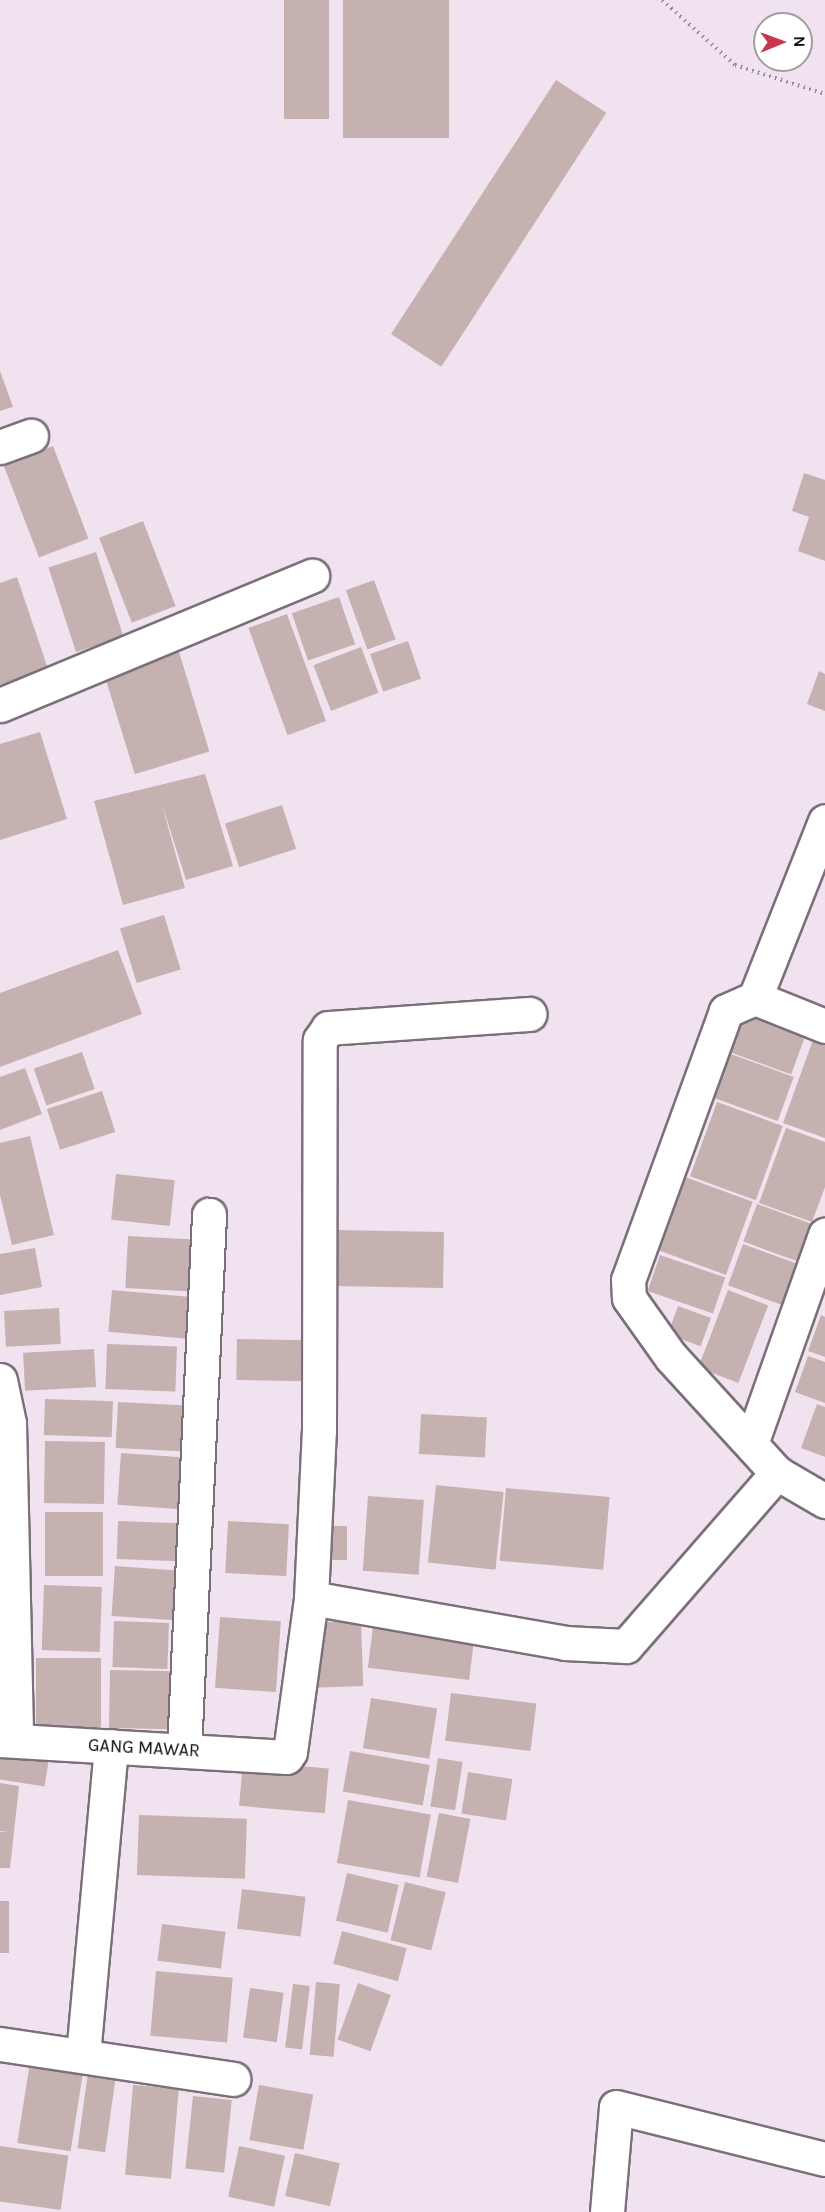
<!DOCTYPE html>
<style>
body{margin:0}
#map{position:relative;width:825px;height:2212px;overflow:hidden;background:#f0e2ef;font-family:Karla,sans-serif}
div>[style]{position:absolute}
.building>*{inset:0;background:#c5b2b0;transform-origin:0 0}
.path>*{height:4px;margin-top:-2px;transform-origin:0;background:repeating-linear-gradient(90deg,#958b94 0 1.5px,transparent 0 6px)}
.roads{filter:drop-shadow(2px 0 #7b707a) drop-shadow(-2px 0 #7b707a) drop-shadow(0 2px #7b707a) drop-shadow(0 -2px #7b707a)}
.street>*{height:33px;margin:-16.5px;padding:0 16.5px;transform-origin:16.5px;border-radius:16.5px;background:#fff}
span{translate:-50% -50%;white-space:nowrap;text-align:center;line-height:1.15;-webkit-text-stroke:4.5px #fff;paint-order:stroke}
.street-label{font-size:18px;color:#0f0b0f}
.north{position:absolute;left:753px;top:12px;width:60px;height:60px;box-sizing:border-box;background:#fff;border:2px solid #9f9d9f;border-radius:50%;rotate:89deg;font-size:16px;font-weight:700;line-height:24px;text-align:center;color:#0f0b0f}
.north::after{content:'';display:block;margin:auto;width:21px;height:27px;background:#c8384d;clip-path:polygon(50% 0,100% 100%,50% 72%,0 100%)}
</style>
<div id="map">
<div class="building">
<div style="left:284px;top:0;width:45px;height:119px"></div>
<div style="left:343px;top:0;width:106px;height:138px"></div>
<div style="left:556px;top:80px;width:60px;height:303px;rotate:33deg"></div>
<div style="clip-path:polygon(0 371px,13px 407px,0 411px)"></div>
<div style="left:53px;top:446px;width:99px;height:53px;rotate:69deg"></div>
<div style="clip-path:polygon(804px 473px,825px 480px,825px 561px,798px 551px,809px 517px,792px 511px)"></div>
<div style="left:143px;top:521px;width:91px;height:47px;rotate:69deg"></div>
<div style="left:96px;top:552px;width:89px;height:50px;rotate:72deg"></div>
<div style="clip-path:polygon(17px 577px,48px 669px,0 685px,0 583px)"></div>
<div style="left:374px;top:580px;width:63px;height:30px;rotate:70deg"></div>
<div style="left:339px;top:597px;width:50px;height:50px;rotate:71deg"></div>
<div style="left:287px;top:614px;width:114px;height:41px;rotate:70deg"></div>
<div style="left:408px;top:641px;width:40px;height:40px;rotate:71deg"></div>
<div style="left:361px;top:647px;width:49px;height:51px;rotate:69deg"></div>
<div style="left:179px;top:652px;width:104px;height:78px;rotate:73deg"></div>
<div style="clip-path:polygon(819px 671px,825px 674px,825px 711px,807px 704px)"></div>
<div style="clip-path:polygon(40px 732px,67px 819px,0 840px,0 744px)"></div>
<div style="clip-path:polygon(205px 774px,233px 866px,186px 880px,161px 801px,185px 888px,123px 905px,94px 801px)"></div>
<div style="left:282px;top:805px;width:46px;height:60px;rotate:72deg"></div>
<div style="left:164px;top:915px;width:57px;height:46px;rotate:73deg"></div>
<div style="clip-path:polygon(118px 950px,142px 1014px,0 1067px,0 993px)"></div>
<div style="left:743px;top:1008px;width:68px;height:46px;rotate:20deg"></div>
<div style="clip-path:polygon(814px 1037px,825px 1041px,825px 1138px,783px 1123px)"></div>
<div style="left:82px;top:1052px;width:39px;height:51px;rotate:71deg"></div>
<div style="left:728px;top:1053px;width:70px;height:47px;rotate:20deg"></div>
<div style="clip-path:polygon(25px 1068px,42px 1114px,0 1130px,0 1077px)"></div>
<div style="left:102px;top:1091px;width:43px;height:58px;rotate:72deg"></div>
<div style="left:717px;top:1102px;width:70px;height:79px;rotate:20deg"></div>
<div style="clip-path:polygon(786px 1128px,825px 1142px,825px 1187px,812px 1222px,759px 1203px)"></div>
<div style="clip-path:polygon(30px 1136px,54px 1235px,12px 1245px,0 1195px,0 1143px)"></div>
<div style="left:116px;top:1174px;width:59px;height:46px;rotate:6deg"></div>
<div style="left:685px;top:1177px;width:72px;height:78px;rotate:20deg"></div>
<div style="left:757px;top:1204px;width:65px;height:40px;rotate:20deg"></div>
<div style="left:334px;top:1230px;width:110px;height:56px;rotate:1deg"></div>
<div style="left:128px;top:1236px;width:66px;height:52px;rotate:3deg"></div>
<div style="left:743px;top:1244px;width:59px;height:44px;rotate:20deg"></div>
<div style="clip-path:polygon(35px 1248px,42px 1287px,0 1295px,0 1254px)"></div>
<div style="left:660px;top:1255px;width:69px;height:38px;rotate:19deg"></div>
<div style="left:112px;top:1290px;width:85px;height:42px;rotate:5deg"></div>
<div style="left:728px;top:1290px;width:43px;height:83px;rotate:21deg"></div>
<div style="left:678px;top:1306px;width:35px;height:30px;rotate:20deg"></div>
<div style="left:59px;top:1308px;width:36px;height:55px;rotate:87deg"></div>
<div style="clip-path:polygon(821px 1315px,825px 1317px,825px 1357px,808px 1351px)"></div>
<div style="left:237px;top:1339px;width:80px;height:41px;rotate:1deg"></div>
<div style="left:107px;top:1344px;width:70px;height:45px;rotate:2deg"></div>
<div style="left:94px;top:1349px;width:38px;height:71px;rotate:87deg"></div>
<div style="clip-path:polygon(808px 1356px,825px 1362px,825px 1403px,795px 1392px)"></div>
<div style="left:45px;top:1399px;width:68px;height:36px;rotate:2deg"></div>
<div style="left:118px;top:1402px;width:69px;height:46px;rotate:3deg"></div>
<div style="clip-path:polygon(817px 1404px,825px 1407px,825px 1457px,801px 1448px)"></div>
<div style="left:421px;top:1414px;width:66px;height:40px;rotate:3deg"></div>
<div style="left:45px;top:1441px;width:60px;height:62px;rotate:1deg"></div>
<div style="left:121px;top:1453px;width:64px;height:52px;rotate:4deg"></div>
<div style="left:436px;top:1485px;width:68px;height:78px;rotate:6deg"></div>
<div style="left:506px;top:1488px;width:104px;height:73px;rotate:5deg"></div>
<div style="left:368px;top:1496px;width:56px;height:75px;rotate:4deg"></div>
<div style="left:45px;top:1512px;width:58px;height:64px"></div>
<div style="left:118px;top:1521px;width:62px;height:38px;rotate:2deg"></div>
<div style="left:228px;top:1521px;width:61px;height:52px;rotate:3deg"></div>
<div style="left:323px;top:1526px;width:24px;height:34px"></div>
<div style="left:115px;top:1566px;width:63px;height:50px;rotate:4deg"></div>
<div style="left:44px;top:1585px;width:58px;height:65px;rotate:2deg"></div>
<div style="left:220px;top:1617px;width:61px;height:71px;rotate:4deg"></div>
<div style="left:114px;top:1621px;width:55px;height:46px;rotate:2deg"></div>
<div style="left:361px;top:1621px;width:65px;height:49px;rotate:88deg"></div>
<div style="left:373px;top:1626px;width:102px;height:42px;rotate:7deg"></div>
<div style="left:36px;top:1658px;width:65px;height:69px"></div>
<div style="left:110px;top:1670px;width:65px;height:58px;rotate:1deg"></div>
<div style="left:451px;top:1693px;width:86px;height:48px;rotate:7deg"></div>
<div style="left:371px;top:1698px;width:67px;height:51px;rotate:9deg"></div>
<div style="left:0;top:1748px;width:50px;height:31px;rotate:9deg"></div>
<div style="left:350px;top:1751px;width:81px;height:41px;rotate:10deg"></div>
<div style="left:438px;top:1758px;width:25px;height:49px;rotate:9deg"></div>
<div style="left:243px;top:1761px;width:86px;height:45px;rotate:5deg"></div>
<div style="left:468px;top:1772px;width:45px;height:42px;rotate:9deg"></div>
<div style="clip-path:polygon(0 1783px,19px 1786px,10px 1868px,0 1868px,0 1832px,9px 1832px,0 1831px)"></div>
<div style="left:348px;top:1800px;width:84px;height:64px;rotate:10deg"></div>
<div style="left:439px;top:1813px;width:32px;height:65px;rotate:11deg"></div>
<div style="left:139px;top:1815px;width:108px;height:60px;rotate:2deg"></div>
<div style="left:347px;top:1873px;width:53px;height:49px;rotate:13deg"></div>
<div style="left:405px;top:1882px;width:42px;height:60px;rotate:14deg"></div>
<div style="left:242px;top:1889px;width:64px;height:40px;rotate:7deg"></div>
<div style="left:0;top:1901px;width:9px;height:52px"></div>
<div style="left:162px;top:1924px;width:64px;height:37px;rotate:7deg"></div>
<div style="left:342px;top:1931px;width:67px;height:34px;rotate:15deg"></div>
<div style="left:156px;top:1971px;width:77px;height:65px;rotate:5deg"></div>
<div style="left:316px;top:1982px;width:24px;height:73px;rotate:5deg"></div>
<div style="left:358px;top:1983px;width:35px;height:60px;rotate:20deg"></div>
<div style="left:293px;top:1984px;width:17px;height:64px;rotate:7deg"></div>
<div style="left:250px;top:1988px;width:34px;height:50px;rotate:8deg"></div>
<div style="left:31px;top:2056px;width:54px;height:88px;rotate:9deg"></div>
<div style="left:88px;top:2073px;width:28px;height:76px;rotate:8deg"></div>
<div style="left:133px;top:2085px;width:46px;height:90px;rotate:5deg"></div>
<div style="left:259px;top:2085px;width:55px;height:56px;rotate:10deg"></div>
<div style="left:193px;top:2096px;width:39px;height:73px;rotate:6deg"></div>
<div style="left:0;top:2146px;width:69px;height:55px;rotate:8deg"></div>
<div style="left:239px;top:2146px;width:47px;height:52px;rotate:12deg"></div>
<div style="left:295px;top:2153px;width:46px;height:44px;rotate:13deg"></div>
</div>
<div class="path">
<div style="left:662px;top:0;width:98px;rotate:41.7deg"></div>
<div style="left:735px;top:65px;width:95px;rotate:17.9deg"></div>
</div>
<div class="roads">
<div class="street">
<div style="left:0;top:447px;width:33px;rotate:-20deg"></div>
<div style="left:0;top:705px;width:338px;rotate:-22.5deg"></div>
<div style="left:755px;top:998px;width:190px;rotate:-68.4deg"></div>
<div style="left:825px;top:1026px;width:75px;rotate:-158.2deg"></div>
<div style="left:755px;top:998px;width:32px;rotate:156deg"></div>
<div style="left:726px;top:1011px;width:286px;rotate:110deg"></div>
<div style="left:628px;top:1280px;width:18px;rotate:87deg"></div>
<div style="left:629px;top:1298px;width:72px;rotate:54.6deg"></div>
<div style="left:671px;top:1357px;width:157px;rotate:47.6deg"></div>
<div style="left:777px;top:1473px;width:56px;rotate:30.3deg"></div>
<div style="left:0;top:1380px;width:44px;rotate:78.2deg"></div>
<div style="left:9px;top:1423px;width:317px;rotate:88.7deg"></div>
<div style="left:752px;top:1441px;width:219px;rotate:-70.5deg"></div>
<div style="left:311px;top:1598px;width:258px;rotate:10deg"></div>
<div style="left:565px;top:1643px;width:61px;rotate:2.8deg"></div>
<div style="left:626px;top:1646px;width:230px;rotate:-48.9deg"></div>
<div style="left:0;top:1740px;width:287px;rotate:3.4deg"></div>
<div style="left:286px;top:1757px;width:6px;rotate:-51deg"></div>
<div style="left:290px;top:1752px;width:155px;rotate:-82.2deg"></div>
<div style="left:311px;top:1598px;width:167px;rotate:-87.3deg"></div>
<div style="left:319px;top:1431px;width:391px;rotate:-89.9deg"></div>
<div style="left:320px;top:1040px;width:14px;rotate:-56deg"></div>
<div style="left:328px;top:1028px;width:202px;rotate:-4deg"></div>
<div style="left:184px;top:1750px;width:536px;rotate:-87.32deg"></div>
<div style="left:0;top:2044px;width:236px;rotate:8.5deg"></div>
<div style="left:83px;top:2055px;width:310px;rotate:-84.8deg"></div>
<div style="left:607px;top:2212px;width:105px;rotate:-85.1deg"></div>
<div style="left:616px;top:2107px;width:215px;rotate:14deg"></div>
</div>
</div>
<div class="street-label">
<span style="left:144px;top:1748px;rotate:3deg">GANG MAWAR</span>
</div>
<div class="north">N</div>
</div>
